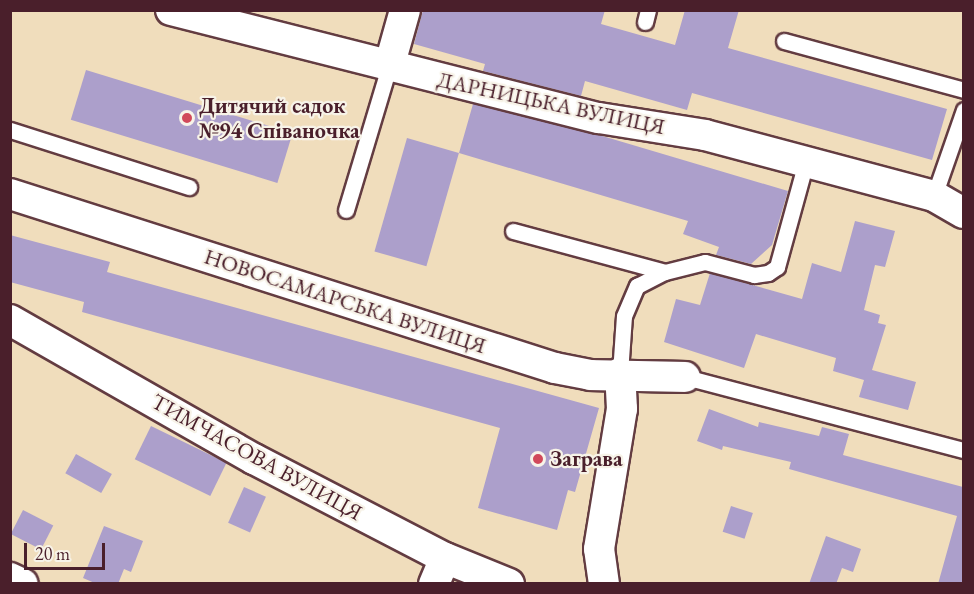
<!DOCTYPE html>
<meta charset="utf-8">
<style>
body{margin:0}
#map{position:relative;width:974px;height:594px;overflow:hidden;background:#f0ddbc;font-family:"EB Garamond",serif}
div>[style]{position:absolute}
.building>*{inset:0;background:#ac9fcb;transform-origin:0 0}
.roads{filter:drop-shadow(2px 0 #633c41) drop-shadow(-2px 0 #633c41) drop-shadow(0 2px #633c41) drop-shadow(0 -2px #633c41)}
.service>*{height:15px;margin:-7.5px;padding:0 7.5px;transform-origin:7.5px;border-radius:7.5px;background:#fff}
.minor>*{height:30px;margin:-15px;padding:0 15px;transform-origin:15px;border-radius:15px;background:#fff}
.dots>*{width:16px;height:16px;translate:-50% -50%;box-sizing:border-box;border:3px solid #f7f3e8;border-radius:50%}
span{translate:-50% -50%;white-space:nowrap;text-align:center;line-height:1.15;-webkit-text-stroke:4.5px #f7f3e8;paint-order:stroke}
.street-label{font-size:22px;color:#4a1f2b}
.poi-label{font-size:22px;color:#4a1f2b;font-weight:700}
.left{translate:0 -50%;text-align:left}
.frame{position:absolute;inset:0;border:12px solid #4a1f2b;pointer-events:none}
.scale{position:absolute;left:24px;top:543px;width:81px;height:27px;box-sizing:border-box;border:3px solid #4a1f2b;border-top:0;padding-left:8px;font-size:18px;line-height:21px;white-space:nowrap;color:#4a1f2b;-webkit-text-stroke:4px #f7f3e8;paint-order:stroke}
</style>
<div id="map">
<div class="building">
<div style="clip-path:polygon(423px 10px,605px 10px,601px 24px,675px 45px,685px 10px,739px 10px,728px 48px,947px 109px,932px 160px,692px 93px,687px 110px,585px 81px,581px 96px,483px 71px,485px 64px,414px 44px)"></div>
<div style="left:86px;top:70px;width:216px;height:52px;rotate:17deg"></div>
<div style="clip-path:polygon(473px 104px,599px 135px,788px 191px,772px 245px,751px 264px,716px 255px,719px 247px,683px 234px,688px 221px,459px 153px)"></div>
<div style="left:407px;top:138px;width:54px;height:118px;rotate:16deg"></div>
<div style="clip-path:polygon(855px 221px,895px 231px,885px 267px,875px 265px,864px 310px,880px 315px,878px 323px,886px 325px,872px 370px,916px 382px,908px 410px,859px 397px,864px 380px,833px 371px,836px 358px,756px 334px,744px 368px,664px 342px,676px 299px,700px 305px,710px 273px,802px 299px,812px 263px,841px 272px)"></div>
<div style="clip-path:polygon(10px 235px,110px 262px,107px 272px,599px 408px,575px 492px,568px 490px,557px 530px,478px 508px,500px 428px,82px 312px,84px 302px,10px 282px)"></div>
<div style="clip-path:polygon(709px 409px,758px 427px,759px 422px,819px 436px,822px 427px,849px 434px,843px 455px,963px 487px,963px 584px,938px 584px,957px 516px,789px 469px,791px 462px,723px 446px,722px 450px,697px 441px)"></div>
<div style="left:151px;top:426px;width:84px;height:37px;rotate:26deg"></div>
<div style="left:76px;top:454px;width:41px;height:22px;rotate:29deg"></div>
<div style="left:244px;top:487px;width:24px;height:39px;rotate:24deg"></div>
<div style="left:731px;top:506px;width:23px;height:27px;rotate:18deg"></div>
<div style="left:23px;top:510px;width:34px;height:27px;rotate:27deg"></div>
<div style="clip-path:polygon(104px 526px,143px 541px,131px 572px,124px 569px,118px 584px,97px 584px,83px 578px)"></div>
<div style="clip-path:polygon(826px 536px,861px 549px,853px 572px,842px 568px,836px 584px,809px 584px)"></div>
</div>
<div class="roads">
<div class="service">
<div style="left:645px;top:22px;width:12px;rotate:-76deg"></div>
<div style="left:784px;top:41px;width:187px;rotate:15.2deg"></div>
<div style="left:10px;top:130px;width:188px;rotate:17.7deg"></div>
<div style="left:934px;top:196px;width:91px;rotate:-70.8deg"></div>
<div style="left:346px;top:210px;width:149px;rotate:-73.3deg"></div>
<div style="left:513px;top:231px;width:157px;rotate:15.1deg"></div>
<div style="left:620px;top:373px;width:57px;rotate:-86deg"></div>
<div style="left:624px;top:316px;width:33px;rotate:-67deg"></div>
<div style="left:637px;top:286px;width:31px;rotate:-27deg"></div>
<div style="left:665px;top:272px;width:41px;rotate:-14deg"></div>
<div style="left:705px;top:262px;width:51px;rotate:14.9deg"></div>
<div style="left:754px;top:275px;width:14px;rotate:-8deg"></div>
<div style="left:768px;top:273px;width:11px;rotate:-34deg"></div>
<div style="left:777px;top:267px;width:109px;rotate:-74.6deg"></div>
<div style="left:685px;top:377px;width:288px;rotate:14.7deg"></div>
</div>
<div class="minor">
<div style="left:171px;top:10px;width:441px;rotate:14.2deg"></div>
<div style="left:599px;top:118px;width:107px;rotate:9.1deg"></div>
<div style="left:705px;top:135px;width:237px;rotate:14.9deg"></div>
<div style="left:934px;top:196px;width:34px;rotate:30deg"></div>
<div style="left:389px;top:67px;width:59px;rotate:-74.3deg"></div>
<div style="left:10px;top:194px;width:572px;rotate:17.71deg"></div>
<div style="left:555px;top:368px;width:36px;rotate:11deg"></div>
<div style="left:590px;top:375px;width:95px;rotate:1.2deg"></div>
<div style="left:10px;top:320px;width:281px;rotate:29.7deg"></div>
<div style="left:254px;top:459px;width:215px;rotate:27.4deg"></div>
<div style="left:445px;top:558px;width:69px;rotate:22.1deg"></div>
<div style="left:10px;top:578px;width:14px;rotate:25deg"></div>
<div style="left:434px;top:584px;width:28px;rotate:-67deg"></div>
<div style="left:604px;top:584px;width:35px;rotate:-98deg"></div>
<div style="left:599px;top:549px;width:142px;rotate:-80.7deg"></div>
<div style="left:622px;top:409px;width:36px;rotate:-93deg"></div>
</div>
</div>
<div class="dots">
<div style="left:187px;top:118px;background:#d1495b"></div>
<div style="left:538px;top:459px;background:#d1495b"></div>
</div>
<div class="street-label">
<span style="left:551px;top:103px;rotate:12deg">ДАРНИЦЬКА ВУЛИЦЯ</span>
<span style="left:345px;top:301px;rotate:18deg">НОВОСАМАРСЬКА ВУЛИЦЯ</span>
<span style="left:257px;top:457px;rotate:29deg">ТИМЧАСОВА ВУЛИЦЯ</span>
</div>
<div class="poi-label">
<span class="left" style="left:199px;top:118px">Дитячий садок<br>№94 Співаночка</span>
<span class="left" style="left:550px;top:459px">Заграва</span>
</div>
<div class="frame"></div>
<div class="scale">20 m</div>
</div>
